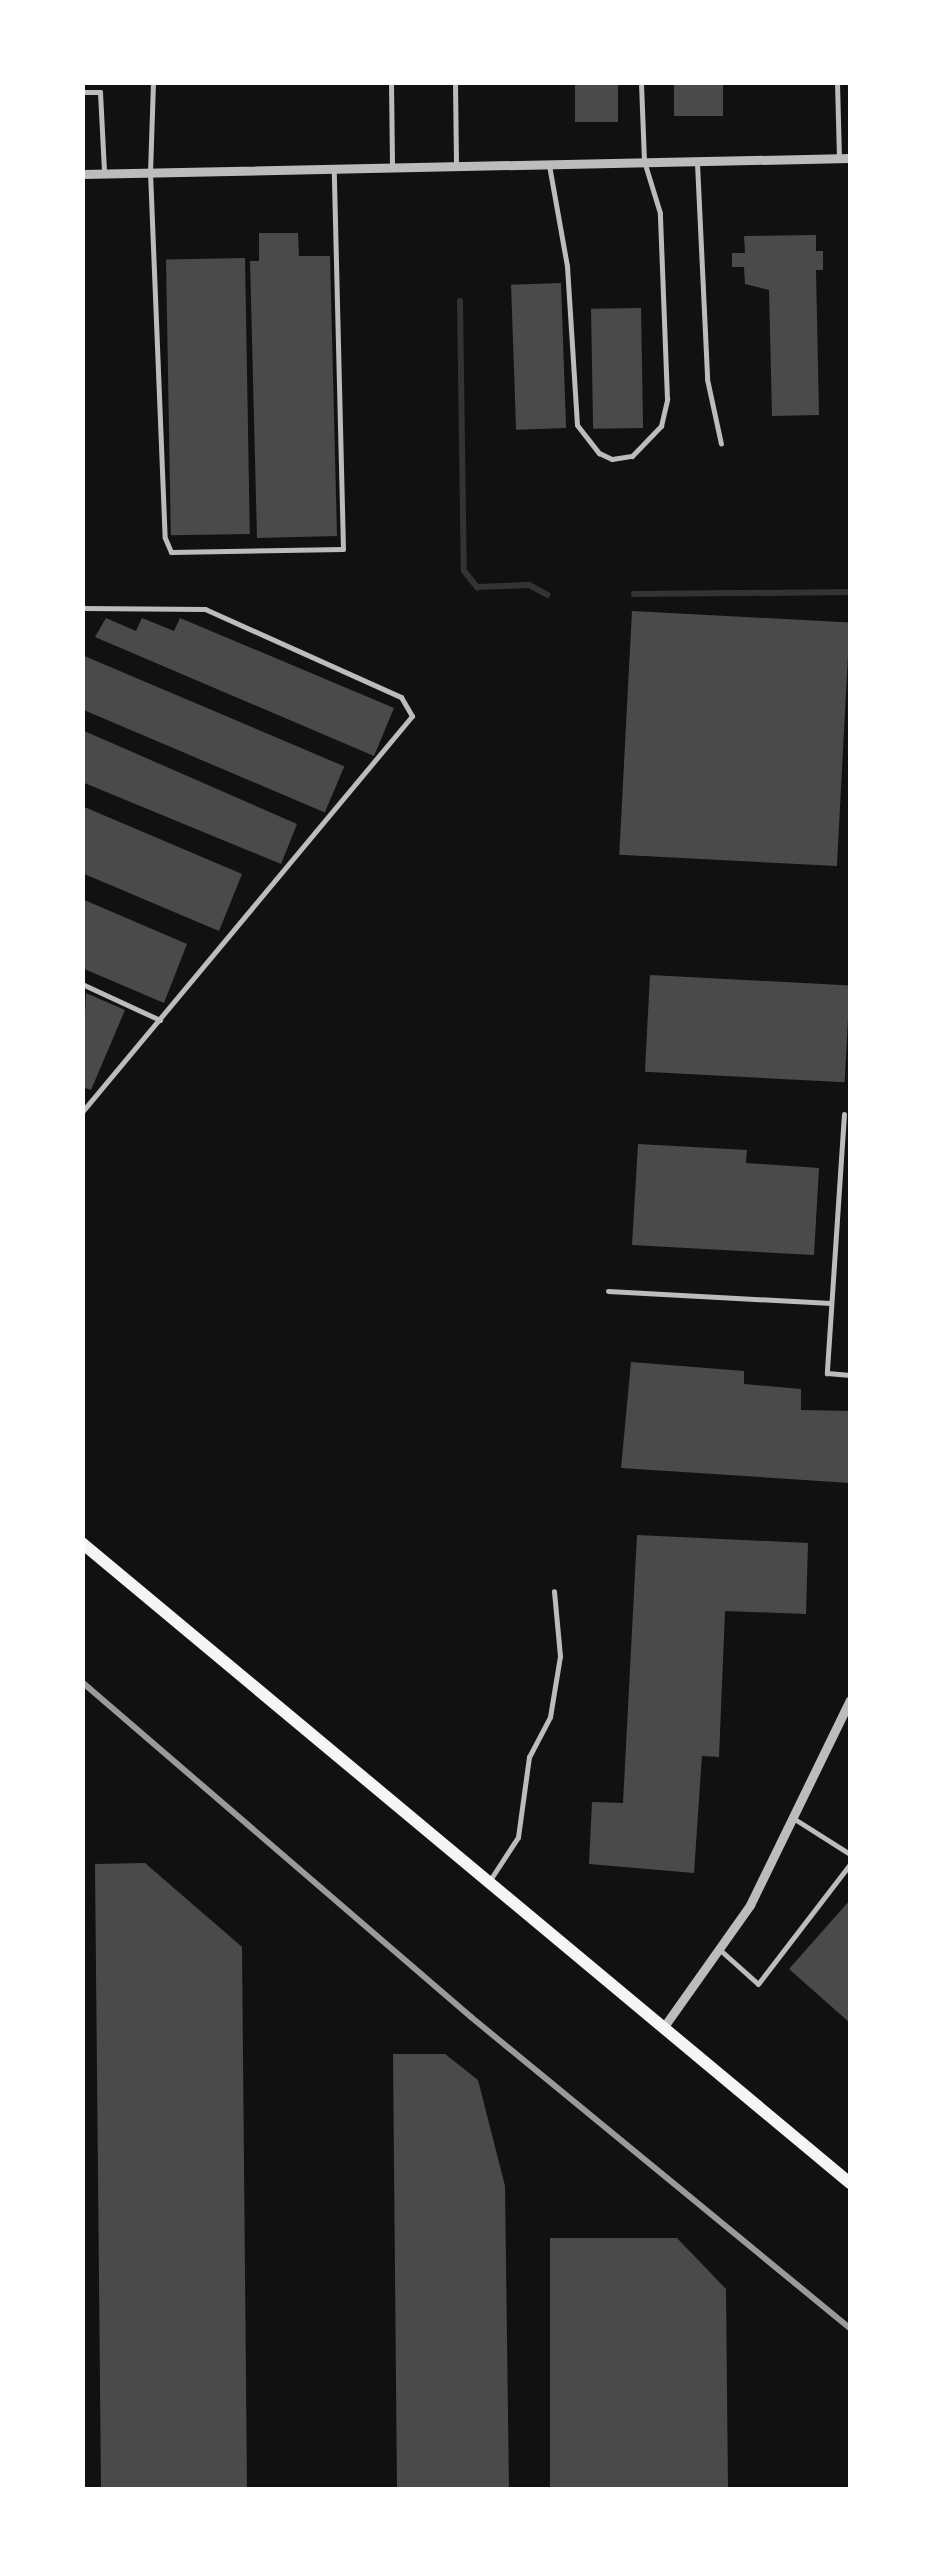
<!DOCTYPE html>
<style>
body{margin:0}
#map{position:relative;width:933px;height:2572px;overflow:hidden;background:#111;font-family:Mulish,sans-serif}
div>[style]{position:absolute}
.stream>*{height:6px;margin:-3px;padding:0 3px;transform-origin:3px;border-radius:3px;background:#333}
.building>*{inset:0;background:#4a4a4a;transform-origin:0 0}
.service>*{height:5px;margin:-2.5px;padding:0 2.5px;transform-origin:2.5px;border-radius:2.5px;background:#bcbcbc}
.minor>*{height:9px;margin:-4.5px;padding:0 4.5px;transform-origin:4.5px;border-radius:4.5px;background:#bcbcbc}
.secondary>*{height:12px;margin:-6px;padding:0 6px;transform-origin:6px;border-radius:6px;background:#f5f5f5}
.rail>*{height:6px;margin:-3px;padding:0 3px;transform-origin:3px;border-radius:3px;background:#9a9a9a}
span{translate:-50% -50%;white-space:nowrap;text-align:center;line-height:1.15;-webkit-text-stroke:10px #fff;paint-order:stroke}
.frame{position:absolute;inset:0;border:85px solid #fff;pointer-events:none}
</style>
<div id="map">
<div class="stream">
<div style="left:460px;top:301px;width:270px;rotate:89.2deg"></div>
<div style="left:464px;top:571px;width:21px;rotate:51deg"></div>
<div style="left:477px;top:587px;width:52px;rotate:-2.2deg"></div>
<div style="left:529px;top:585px;width:21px;rotate:28deg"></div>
<div style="left:634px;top:594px;width:216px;rotate:-0.5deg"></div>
</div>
<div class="building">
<div style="left:575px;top:82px;width:43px;height:40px"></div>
<div style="left:674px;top:82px;width:49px;height:34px"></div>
<div style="clip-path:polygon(259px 233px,298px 233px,299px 256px,330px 256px,337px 536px,257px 538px,250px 261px,259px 261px)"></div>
<div style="clip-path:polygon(816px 235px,816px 251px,823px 251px,823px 270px,816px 270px,819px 415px,772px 416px,769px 290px,745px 284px,744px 267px,732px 267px,732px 253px,745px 253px,744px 236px)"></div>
<div style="left:245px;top:258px;width:276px;height:79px;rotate:89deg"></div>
<div style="left:561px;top:283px;width:145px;height:50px;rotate:88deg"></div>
<div style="left:641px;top:308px;width:120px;height:50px;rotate:89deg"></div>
<div style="left:632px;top:611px;width:218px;height:244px;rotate:3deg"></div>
<div style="clip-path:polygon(106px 618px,136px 631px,142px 618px,174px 631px,180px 618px,394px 708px,374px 756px,95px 637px)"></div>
<div style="left:82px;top:655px;width:285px;height:50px;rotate:23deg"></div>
<div style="clip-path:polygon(82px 730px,297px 824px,281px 864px,82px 782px)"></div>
<div style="clip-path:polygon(82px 806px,242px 874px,219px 931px,82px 873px)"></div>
<div style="clip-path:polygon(82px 899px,187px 944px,164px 1003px,82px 968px)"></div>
<div style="left:650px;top:975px;width:200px;height:97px;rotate:3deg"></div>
<div style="clip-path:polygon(86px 993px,125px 1010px,91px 1090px,82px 1087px)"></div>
<div style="clip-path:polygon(638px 1144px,747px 1150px,746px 1163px,819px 1168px,814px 1255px,632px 1245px)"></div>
<div style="clip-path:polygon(631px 1362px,744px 1371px,744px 1384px,801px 1389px,801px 1410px,850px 1411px,850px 1483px,621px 1468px)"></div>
<div style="clip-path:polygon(637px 1535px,808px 1543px,806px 1614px,725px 1611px,719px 1757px,702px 1756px,694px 1873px,589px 1864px,592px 1802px,623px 1803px)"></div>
<div style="clip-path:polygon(145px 1863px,242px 1947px,247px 2490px,101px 2490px,95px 1864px)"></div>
<div style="clip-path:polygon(850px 1900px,850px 2023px,789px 1969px)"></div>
<div style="clip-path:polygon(393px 2054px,445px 2054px,478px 2080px,505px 2186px,509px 2490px,397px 2490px)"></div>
<div style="clip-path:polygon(550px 2238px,677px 2238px,726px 2289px,728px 2490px,550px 2490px)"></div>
</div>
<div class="service">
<div style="left:153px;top:82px;width:90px;rotate:91.9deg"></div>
<div style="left:150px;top:172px;width:366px;rotate:87.7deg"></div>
<div style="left:165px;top:538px;width:15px;rotate:67deg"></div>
<div style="left:171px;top:552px;width:172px;rotate:-1deg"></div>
<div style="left:343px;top:549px;width:379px;rotate:-91.4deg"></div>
<div style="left:391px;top:82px;width:83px;rotate:89.3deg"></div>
<div style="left:455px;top:82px;width:82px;rotate:89.3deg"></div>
<div style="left:837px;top:82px;width:76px;rotate:88.5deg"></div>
<div style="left:82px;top:92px;width:18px"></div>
<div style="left:100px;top:92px;width:80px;rotate:87.1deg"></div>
<div style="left:697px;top:163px;width:216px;rotate:87.3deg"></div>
<div style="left:707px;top:379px;width:66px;rotate:77.8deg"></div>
<div style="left:549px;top:165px;width:103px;rotate:79.9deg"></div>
<div style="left:567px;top:266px;width:159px;rotate:86.4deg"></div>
<div style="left:577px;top:425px;width:36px;rotate:52deg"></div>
<div style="left:599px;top:453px;width:14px;rotate:25deg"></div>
<div style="left:612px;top:459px;width:20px;rotate:-9deg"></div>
<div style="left:632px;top:456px;width:42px;rotate:-46deg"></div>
<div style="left:661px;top:426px;width:28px;rotate:-77deg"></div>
<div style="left:667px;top:399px;width:186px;rotate:-92.2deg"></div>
<div style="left:660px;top:213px;width:54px;rotate:-107.1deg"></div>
<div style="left:644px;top:161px;width:79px;rotate:-92.2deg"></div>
<div style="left:82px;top:608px;width:123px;rotate:0.5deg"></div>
<div style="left:205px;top:609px;width:215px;rotate:24.2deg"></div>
<div style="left:401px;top:697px;width:22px;rotate:60deg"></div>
<div style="left:412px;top:716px;width:515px;rotate:129.81deg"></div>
<div style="left:82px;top:984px;width:86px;rotate:24.8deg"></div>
<div style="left:844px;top:1114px;width:260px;rotate:93.8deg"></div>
<div style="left:827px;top:1373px;width:23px;rotate:5deg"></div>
<div style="left:608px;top:1291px;width:223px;rotate:3.1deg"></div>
<div style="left:793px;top:1818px;width:67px;rotate:32.3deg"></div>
<div style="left:490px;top:1880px;width:51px;rotate:-56.9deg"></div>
<div style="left:518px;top:1837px;width:81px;rotate:-82.2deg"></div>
<div style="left:529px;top:1757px;width:45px;rotate:-62.3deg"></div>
<div style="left:550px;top:1717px;width:62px;rotate:-80.7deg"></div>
<div style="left:560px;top:1656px;width:65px;rotate:-95.3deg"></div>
<div style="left:719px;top:1949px;width:52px;rotate:41.9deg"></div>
<div style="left:758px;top:1984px;width:151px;rotate:-52.5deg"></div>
</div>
<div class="minor">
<div style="left:82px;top:174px;width:768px;rotate:-1.19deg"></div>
<div style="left:663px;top:2028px;width:151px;rotate:-54.7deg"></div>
<div style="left:750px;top:1905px;width:228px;rotate:-64deg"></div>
</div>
<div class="secondary">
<div style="left:82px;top:1543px;width:1000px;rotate:39.81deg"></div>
</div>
<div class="rail">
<div style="left:82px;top:1682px;width:513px;rotate:40.73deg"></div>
<div style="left:471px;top:2017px;width:490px;rotate:39.4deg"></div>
</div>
<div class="frame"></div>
</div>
